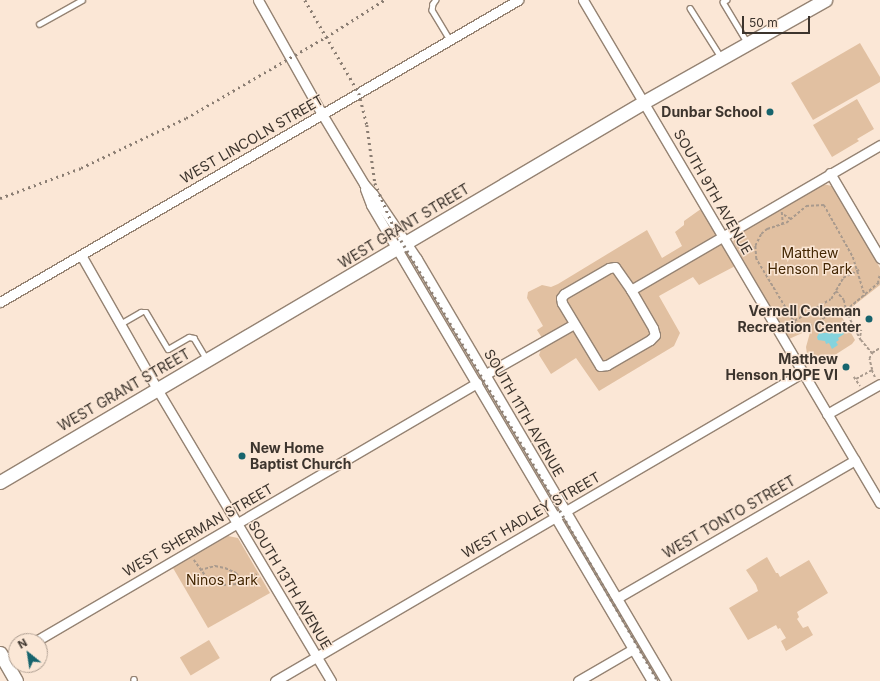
<!DOCTYPE html>
<style>
body{margin:0}
#map{position:relative;width:880px;height:681px;overflow:hidden;background:#fbe7d6;font-family:Inter,sans-serif}
div>[style]{position:absolute}
.green>*{inset:0;background:#e1c0a1;transform-origin:0 0}
.water>*{inset:0;background:#85d3dd}
.path>*{height:1.5px;margin-top:-0.75px;transform-origin:0;background:repeating-linear-gradient(90deg,#a99a8d 0 3px,transparent 0 5px)}
.roads{filter:drop-shadow(1px 0 #958373) drop-shadow(-1px 0 #958373) drop-shadow(0 1px #958373) drop-shadow(0 -1px #958373)}
.service>*{height:4.5px;margin:-2.25px;padding:0 2.25px;transform-origin:2.25px;border-radius:2.25px;background:#fff}
.minor>*{height:9px;margin:-4.5px;padding:0 4.5px;transform-origin:4.5px;border-radius:4.5px;background:#fff}
.secondary>*{height:13px;margin:-6.5px;padding:0 6.5px;transform-origin:6.5px;border-radius:6.5px;background:#fff}
.rail>*{height:2.5px;margin-top:-1.25px;transform-origin:0;background:repeating-linear-gradient(90deg,#8b7e73 0 2px,transparent 0 6px)}
.dots>*{width:11px;height:11px;translate:-50% -50%;box-sizing:border-box;border:2px solid #fbe7d6;border-radius:50%}
span{translate:-50% -50%;white-space:nowrap;text-align:center;line-height:1.15;-webkit-text-stroke:3px #fbe7d6;paint-order:stroke}
.poi-label{font-size:14px;color:#3c342d;font-weight:700}
.right{translate:-100% -50%;text-align:right}
.left{translate:0 -50%;text-align:left}
.street-label{font-size:14px;color:#3c342d}
.park-label{font-size:14px;color:#432602}
.north{position:absolute;left:8px;top:633px;width:40px;height:40px;box-sizing:border-box;background:#fbe7d6;border:1px solid #af9f92;border-radius:50%;rotate:330deg;font-size:11px;font-weight:700;line-height:16px;text-align:center;color:#3c342d}
.north::after{content:'';display:block;margin:auto;width:14px;height:18px;background:#17646d;clip-path:polygon(50% 0,100% 100%,50% 72%,0 100%)}
.scale{position:absolute;left:742px;top:16px;width:68px;height:18px;box-sizing:border-box;border:2px solid #3c342d;border-top:0;padding-left:5px;font-size:12px;line-height:14px;white-space:nowrap;color:#3c342d;-webkit-text-stroke:3px #fbe7d6;paint-order:stroke}
</style>
<div id="map">
<div class="green">
<div style="clip-path:polygon(860px 43px,880px 77px,880px 82px,813px 120px,791px 83px)"></div>
<div style="clip-path:polygon(857px 99px,874px 129px,857px 139px,859px 141px,832px 157px,813px 125px)"></div>
<div style="clip-path:polygon(823px 184px,832px 186px,880px 268px,880px 285px,848px 310px,839px 312px,855px 340px,852px 344px,827px 360px,807px 354px,806px 347px,811px 329px,789px 339px,733px 242px,736px 235px)"></div>
<div style="clip-path:polygon(705px 206px,739px 264px,699px 285px,693px 277px,659px 296px,680px 333px,674px 346px,599px 391px,576px 358px,551px 374px,539px 355px,544px 341px,537px 330px,543px 326px,527px 298px,528px 292px,542px 285px,551px 287px,558px 284px,647px 230px,662px 258px,682px 246px,675px 232px,684px 225px,684px 221px)"></div>
<div style="clip-path:polygon(228px 536px,238px 538px,270px 593px,208px 628px,173px 568px)"></div>
<div style="clip-path:polygon(767px 557px,776px 573px,778px 573px,780px 577px,809px 560px,828px 593px,797px 612px,799px 617px,797px 619px,803px 628px,808px 626px,813px 635px,786px 651px,781px 641px,786px 638px,780px 628px,778px 629px,776px 625px,748px 640px,729px 608px,758px 591px,756px 585px,746px 570px)"></div>
<div style="left:209px;top:640px;width:21px;height:34px;rotate:59deg"></div>
</div>
<div class="water">
<div style="clip-path:polygon(838px 325px,844px 334px,838px 338px,839px 340px,836px 342px,838px 345px,832px 349px,829px 343px,826px 344px,825px 341px,818px 340px,817px 337px,819px 333px,825px 333px)"></div>
</div>
<div class="path">
<div style="left:782px;top:212px;width:12px;rotate:85deg"></div>
<div style="left:784px;top:215px;width:8px;rotate:30deg"></div>
<div style="left:880px;top:276px;width:5px;rotate:112deg"></div>
<div style="left:878px;top:281px;width:2px;rotate:63deg"></div>
<div style="left:879px;top:283px;width:43px;rotate:139.7deg"></div>
<div style="left:846px;top:311px;width:33px;rotate:63deg"></div>
<div style="left:861px;top:340px;width:17px;rotate:50deg"></div>
<div style="left:872px;top:353px;width:9px;rotate:-32deg"></div>
<div style="left:836px;top:291px;width:12px;rotate:48deg"></div>
<div style="left:844px;top:300px;width:9px;rotate:77deg"></div>
<div style="left:848px;top:309px;width:10px;rotate:174deg"></div>
<div style="left:838px;top:310px;width:41px;rotate:149deg"></div>
<div style="left:803px;top:331px;width:5px;rotate:-158deg"></div>
<div style="left:798px;top:329px;width:82px;rotate:-121deg"></div>
<div style="left:756px;top:259px;width:13px;rotate:-94deg"></div>
<div style="left:755px;top:246px;width:13px;rotate:-63deg"></div>
<div style="left:761px;top:234px;width:8px;rotate:-40deg"></div>
<div style="left:767px;top:229px;width:20px;rotate:-18deg"></div>
<div style="left:786px;top:223px;width:26px;rotate:-40deg"></div>
<div style="left:806px;top:206px;width:18px;rotate:-3deg"></div>
<div style="left:824px;top:205px;width:60px;rotate:60.9deg"></div>
<div style="left:853px;top:257px;width:41px;rotate:72.9deg"></div>
<div style="left:849px;top:317px;width:8px;rotate:-30deg"></div>
<div style="left:786px;top:326px;width:52px;rotate:-31deg"></div>
<div style="left:831px;top:299px;width:24px;rotate:-60deg"></div>
<div style="left:843px;top:278px;width:18px;rotate:-27deg"></div>
<div style="left:851px;top:332px;width:6px;rotate:-31deg"></div>
<div style="left:860px;top:336px;width:6px;rotate:-81deg"></div>
<div style="left:872px;top:370px;width:11px;rotate:-105deg"></div>
<div style="left:869px;top:359px;width:7px;rotate:-63deg"></div>
<div style="left:854px;top:377px;width:11px;rotate:56deg"></div>
<div style="left:856px;top:379px;width:18px;rotate:-29deg"></div>
<div style="left:872px;top:370px;width:8px;rotate:67deg"></div>
<div style="left:194px;top:560px;width:26px;rotate:54deg"></div>
<div style="left:209px;top:581px;width:15px;rotate:16deg"></div>
<div style="left:223px;top:585px;width:15px;rotate:-4deg"></div>
<div style="left:238px;top:584px;width:21px;rotate:-28deg"></div>
<div style="left:200px;top:570px;width:16px;rotate:-15deg"></div>
<div style="left:215px;top:566px;width:10px;rotate:11deg"></div>
<div style="left:225px;top:568px;width:12px;rotate:24deg"></div>
<div style="left:236px;top:573px;width:11px;rotate:52deg"></div>
</div>
<div class="roads">
<div class="service">
<div style="left:436px;top:0;width:5px;rotate:127deg"></div>
<div style="left:433px;top:4px;width:6px;rotate:99deg"></div>
<div style="left:432px;top:10px;width:35px;rotate:59deg"></div>
<div style="left:727px;top:0;width:4px;rotate:153deg"></div>
<div style="left:723px;top:2px;width:47px;rotate:59deg"></div>
<div style="left:690px;top:8px;width:58px;rotate:57.7deg"></div>
<div style="left:39px;top:24px;width:49px;rotate:-29.2deg"></div>
<div style="left:120px;top:324px;width:24px;rotate:-30deg"></div>
<div style="left:141px;top:312px;width:5px"></div>
<div style="left:146px;top:312px;width:43px;rotate:59.3deg"></div>
<div style="left:168px;top:349px;width:24px;rotate:-30deg"></div>
<div style="left:189px;top:337px;width:5px;rotate:11deg"></div>
<div style="left:194px;top:338px;width:23px;rotate:59deg"></div>
<div style="left:134px;top:679px;width:2px;rotate:90deg"></div>
</div>
<div class="minor">
<div style="left:258px;top:0;width:131px;rotate:60.7deg"></div>
<div style="left:322px;top:114px;width:82px;rotate:59deg"></div>
<div style="left:364px;top:184px;width:13px;rotate:48deg"></div>
<div style="left:373px;top:194px;width:78px;rotate:55.9deg"></div>
<div style="left:417px;top:259px;width:490px;rotate:59.5deg"></div>
<div style="left:583px;top:0;width:584px;rotate:59.44deg"></div>
<div style="left:830px;top:173px;width:99px;rotate:59.5deg"></div>
<div style="left:365px;top:189px;width:17px;rotate:69deg"></div>
<div style="left:371px;top:205px;width:553px;rotate:59.45deg"></div>
<div style="left:81px;top:255px;width:154px;rotate:60.4deg"></div>
<div style="left:157px;top:389px;width:340px;rotate:59.2deg"></div>
<div style="left:615px;top:267px;width:28px;rotate:55deg"></div>
<div style="left:631px;top:290px;width:44px;rotate:59.9deg"></div>
<div style="left:653px;top:328px;width:7px;rotate:74deg"></div>
<div style="left:655px;top:335px;width:7px;rotate:135deg"></div>
<div style="left:650px;top:340px;width:50px;rotate:149.8deg"></div>
<div style="left:607px;top:365px;width:7px;rotate:172deg"></div>
<div style="left:600px;top:366px;width:74px;rotate:-121.1deg"></div>
<div style="left:562px;top:303px;width:5px;rotate:-101deg"></div>
<div style="left:561px;top:298px;width:5px;rotate:-53deg"></div>
<div style="left:564px;top:294px;width:52px;rotate:-30deg"></div>
<div style="left:609px;top:268px;width:6px;rotate:-9deg"></div>
<div style="left:631px;top:290px;width:288px;rotate:-30.2deg"></div>
<div style="left:0;top:302px;width:600px;rotate:-30.24deg"></div>
<div style="left:486px;top:374px;width:101px;rotate:-29.6deg"></div>
<div style="left:827px;top:414px;width:61px;rotate:-29.5deg"></div>
<div style="left:617px;top:598px;width:275px;rotate:-30.1deg"></div>
<div style="left:36px;top:641px;width:511px;rotate:-30.33deg"></div>
<div style="left:4px;top:660px;width:14px;rotate:-30deg"></div>
<div style="left:275px;top:681px;width:610px;rotate:-30.3deg"></div>
<div style="left:578px;top:681px;width:64px;rotate:-30.2deg"></div>
</div>
<div class="secondary">
<div style="left:0;top:482px;width:748px;rotate:-30.54deg"></div>
<div style="left:644px;top:102px;width:208px;rotate:-29.4deg"></div>
<div style="left:0;top:653px;width:32px;rotate:60deg"></div>
</div>
</div>
<div class="rail">
<div style="left:305px;top:0;width:108px;rotate:59.9deg"></div>
<div style="left:359px;top:93px;width:33px;rotate:76deg"></div>
<div style="left:367px;top:125px;width:59px;rotate:82.1deg"></div>
<div style="left:375px;top:183px;width:51px;rotate:66.9deg"></div>
<div style="left:395px;top:230px;width:253px;rotate:59.4deg"></div>
<div style="left:524px;top:448px;width:269px;rotate:60.1deg"></div>
<div style="left:0;top:198px;width:86px;rotate:-20.3deg"></div>
<div style="left:81px;top:168px;width:116px;rotate:-25.5deg"></div>
<div style="left:186px;top:118px;width:162px;rotate:-30.1deg"></div>
<div style="left:326px;top:37px;width:69px;rotate:-32.5deg"></div>
</div>
<div class="dots">
<div style="left:770px;top:112px;background:#17646d"></div>
<div style="left:869px;top:319px;background:#17646d"></div>
<div style="left:846px;top:367px;background:#17646d"></div>
<div style="left:242px;top:456px;background:#17646d"></div>
</div>
<div class="poi-label">
<span class="right" style="left:762px;top:112px">Dunbar School</span>
<span class="right" style="left:861px;top:319px">Vernell Coleman<br>Recreation Center</span>
<span class="right" style="left:838px;top:367px">Matthew<br>Henson HOPE VI</span>
<span class="left" style="left:250px;top:456px">New Home<br>Baptist Church</span>
</div>
<div class="street-label">
<span style="left:252px;top:139px;rotate:-30deg">WEST LINCOLN STREET</span>
<span style="left:713px;top:192px;rotate:60deg">SOUTH 9TH AVENUE</span>
<span style="left:404px;top:226px;rotate:-31deg">WEST GRANT STREET</span>
<span style="left:124px;top:390px;rotate:-30deg">WEST GRANT STREET</span>
<span style="left:524px;top:413px;rotate:60deg">SOUTH 11TH AVENUE</span>
<span style="left:531px;top:515px;rotate:-30deg">WEST HADLEY STREET</span>
<span style="left:729px;top:517px;rotate:-30deg">WEST TONTO STREET</span>
<span style="left:198px;top:530px;rotate:-30deg">WEST SHERMAN STREET</span>
<span style="left:290px;top:585px;rotate:59deg">SOUTH 13TH AVENUE</span>
</div>
<div class="park-label">
<span style="left:810px;top:261px">Matthew<br>Henson Park</span>
<span style="left:222px;top:580px">Ninos Park</span>
</div>
<div class="north">N</div>
<div class="scale">50 m</div>
</div>
